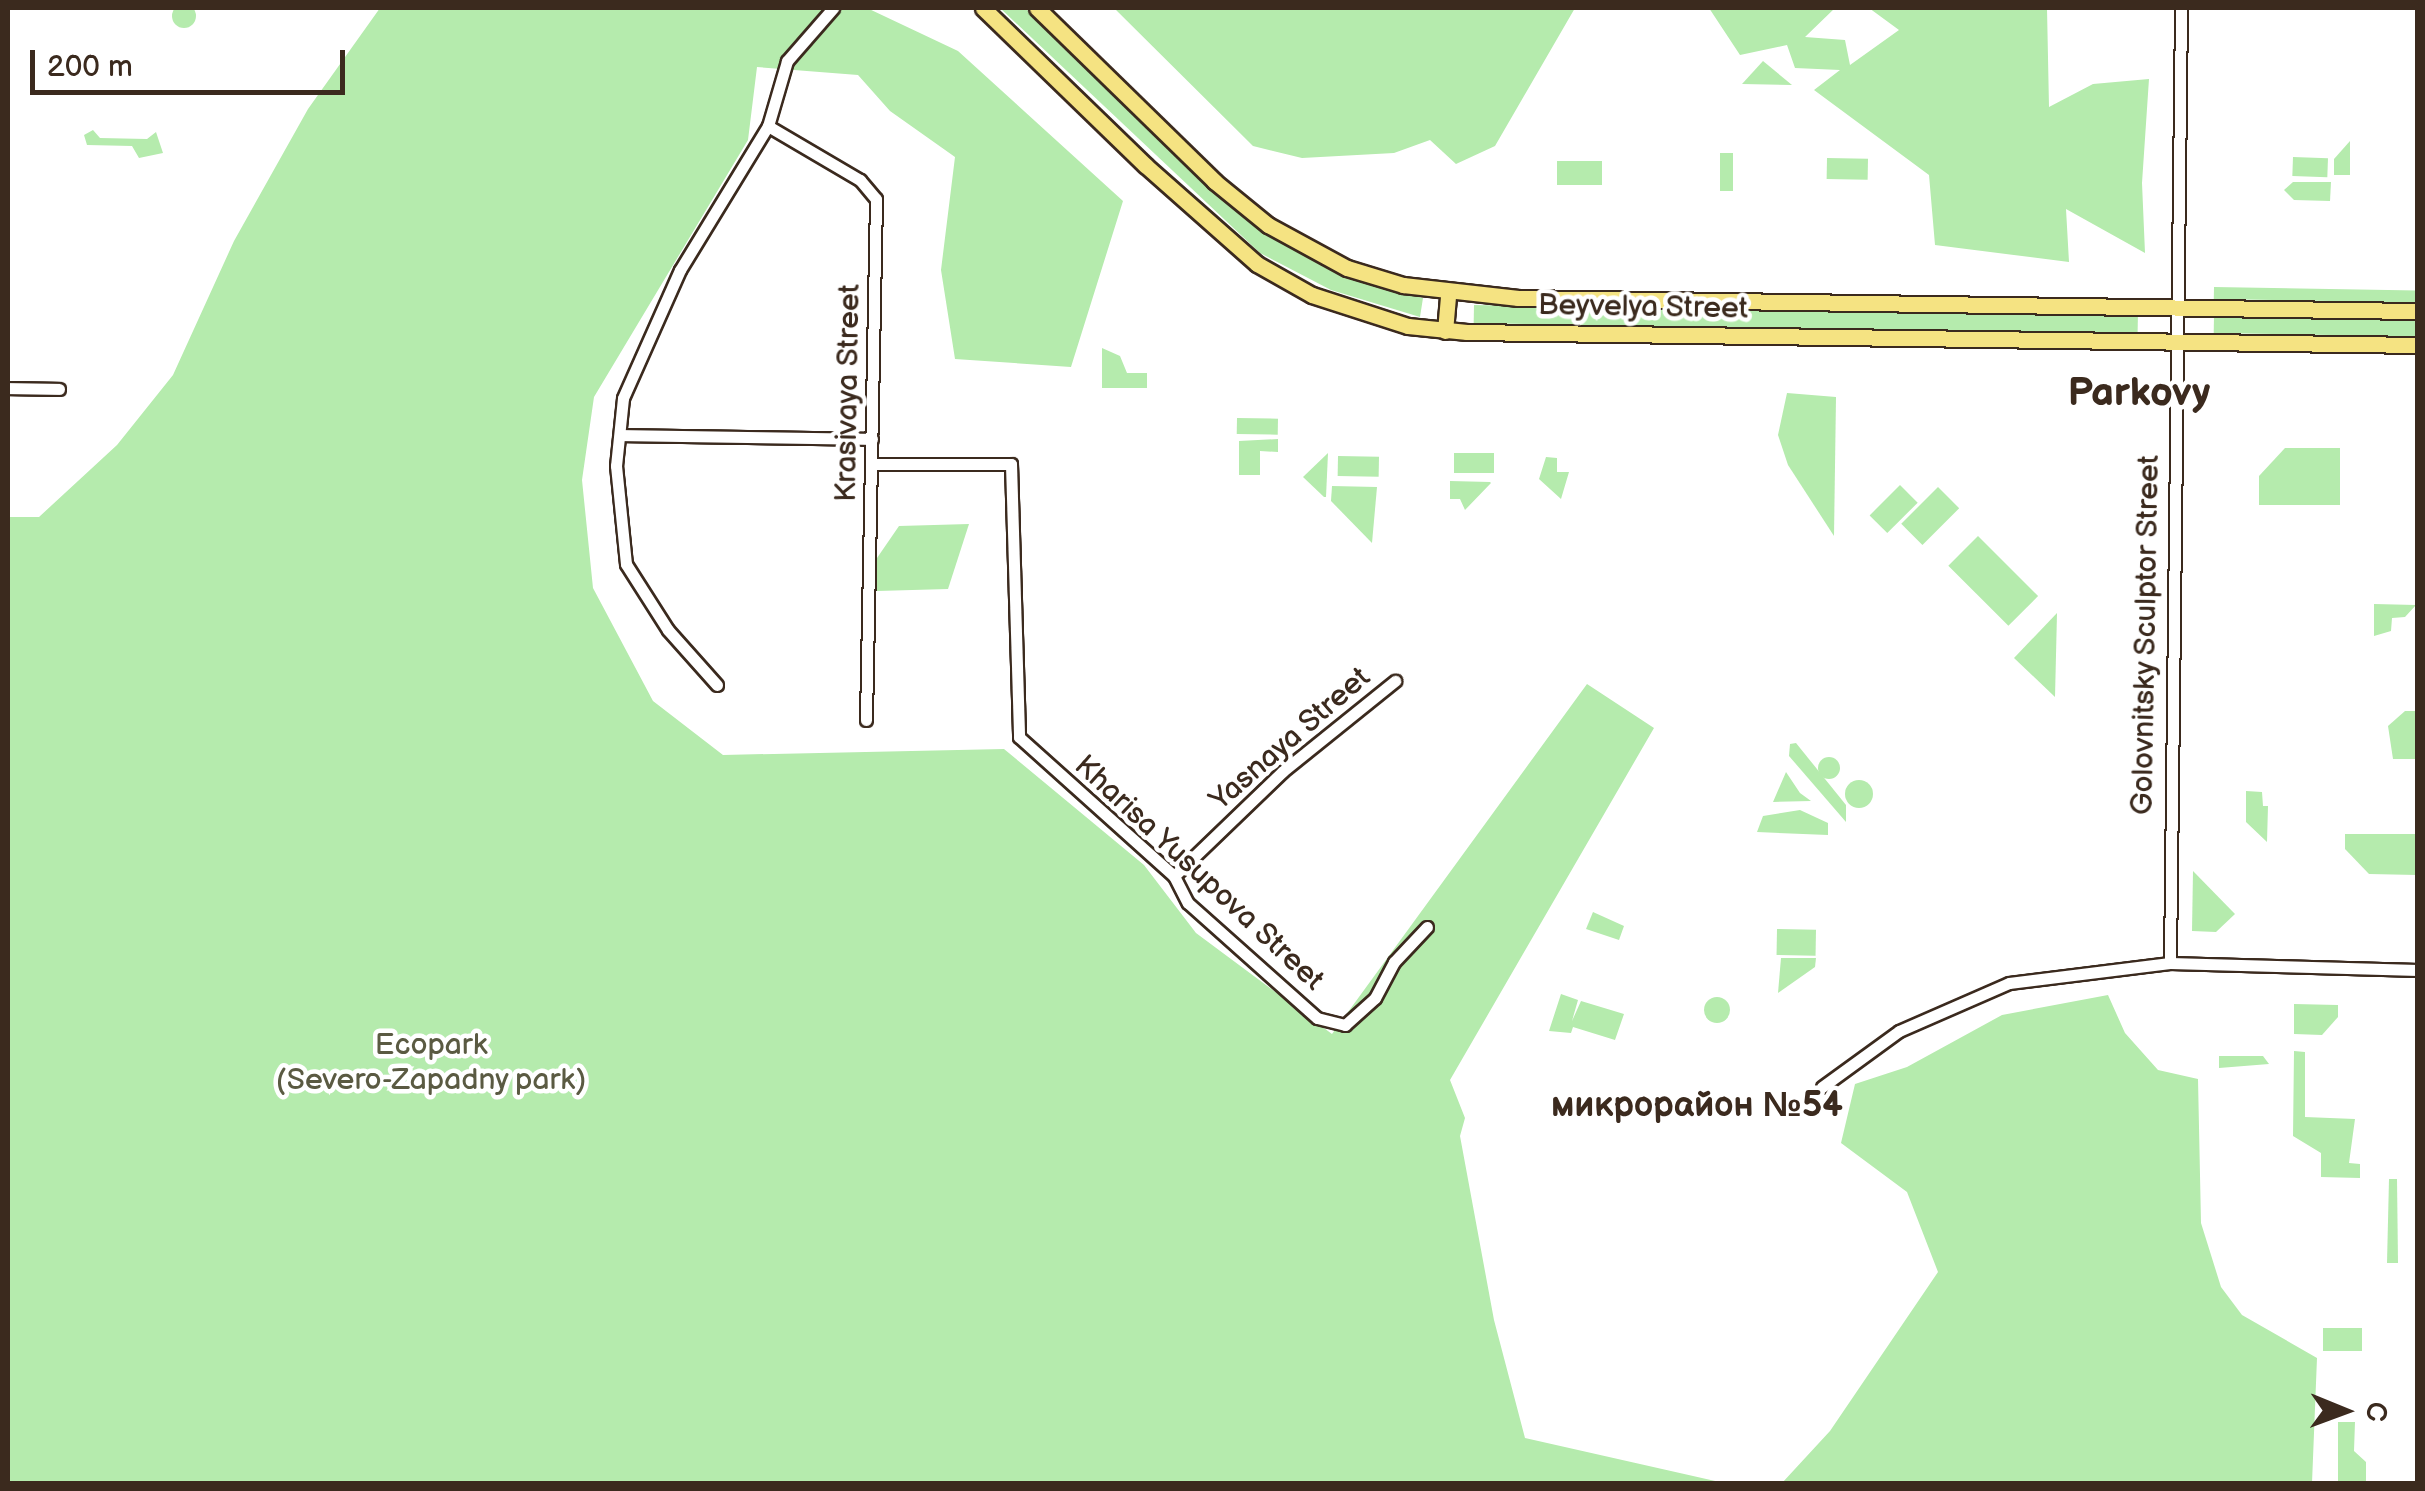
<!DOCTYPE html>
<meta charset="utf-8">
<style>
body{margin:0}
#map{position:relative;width:2425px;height:1491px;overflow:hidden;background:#fff;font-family:"Balsamiq Sans",sans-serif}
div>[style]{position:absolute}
.green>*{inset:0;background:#b5ebad;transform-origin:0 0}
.round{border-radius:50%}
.roads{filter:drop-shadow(2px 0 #3b2a1e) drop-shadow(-2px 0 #3b2a1e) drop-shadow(0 2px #3b2a1e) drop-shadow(0 -2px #3b2a1e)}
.minor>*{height:11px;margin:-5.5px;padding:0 5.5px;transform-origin:5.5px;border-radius:5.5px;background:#fff}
.major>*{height:15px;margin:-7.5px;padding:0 7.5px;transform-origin:7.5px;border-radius:7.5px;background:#f5e382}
span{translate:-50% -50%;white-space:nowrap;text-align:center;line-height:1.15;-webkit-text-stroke:9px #fff;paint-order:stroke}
.street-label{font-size:30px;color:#3b2a1e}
.park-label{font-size:30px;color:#5a5a42}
.quarter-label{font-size:35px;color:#3b2a1e;font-weight:700}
.district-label{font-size:40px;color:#3b2a1e;font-weight:700}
.frame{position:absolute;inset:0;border:10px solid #3b2a1e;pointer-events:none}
.north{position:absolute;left:2295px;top:1361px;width:100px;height:100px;-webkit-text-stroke:8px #fff;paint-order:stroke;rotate:91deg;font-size:28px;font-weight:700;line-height:40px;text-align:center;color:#3b2a1e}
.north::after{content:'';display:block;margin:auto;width:35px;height:45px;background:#3b2a1e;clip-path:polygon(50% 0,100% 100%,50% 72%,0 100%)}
.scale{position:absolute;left:30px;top:50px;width:315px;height:45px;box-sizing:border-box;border:5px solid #3b2a1e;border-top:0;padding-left:12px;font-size:30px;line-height:35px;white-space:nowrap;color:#3b2a1e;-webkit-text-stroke:8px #fff;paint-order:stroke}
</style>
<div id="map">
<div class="green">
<div class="round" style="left:172px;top:4px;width:24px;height:24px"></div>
<div style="clip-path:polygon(380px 8px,867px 8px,958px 51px,1123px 201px,1071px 367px,955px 359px,941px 270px,955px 157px,890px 111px,858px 75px,757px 67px,748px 140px,594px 397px,582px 480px,593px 588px,653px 701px,723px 755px,1004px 749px,1144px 865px,1196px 933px,1332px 1034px,1587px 684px,1654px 728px,1450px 1080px,1465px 1118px,1460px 1136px,1494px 1320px,1525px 1438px,1724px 1483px,8px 1484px,8px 517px,39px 517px,117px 445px,173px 375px,234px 241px,308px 109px)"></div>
<div style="clip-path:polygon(1000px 8px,1025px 8px,1260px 230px,1356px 281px,1423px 298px,1420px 317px,1331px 290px,1260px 253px)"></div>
<div style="clip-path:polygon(1114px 8px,1575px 8px,1495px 146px,1456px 164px,1430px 140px,1394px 153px,1302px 158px,1253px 146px)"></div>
<div style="clip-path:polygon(1709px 8px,1835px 8px,1805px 37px,1845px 40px,1850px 65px,1899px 30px,1869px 8px,2047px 8px,2049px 107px,2093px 84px,2149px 79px,2142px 183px,2145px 253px,2066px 209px,2069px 262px,1935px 245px,1929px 175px,1814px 90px,1840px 70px,1795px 68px,1787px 45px,1740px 55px)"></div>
<div style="clip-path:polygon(1763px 61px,1792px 85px,1742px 84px)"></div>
<div style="clip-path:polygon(93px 130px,100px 138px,147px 139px,156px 132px,163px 153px,139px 158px,132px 146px,87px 145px,84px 135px)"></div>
<div style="clip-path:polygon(2350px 141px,2350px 175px,2334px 175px,2334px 159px)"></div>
<div style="left:1720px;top:153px;width:13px;height:38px"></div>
<div style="left:2293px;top:157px;width:35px;height:19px;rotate:2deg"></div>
<div style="left:1827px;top:158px;width:41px;height:21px;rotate:1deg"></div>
<div style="left:1557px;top:161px;width:45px;height:24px"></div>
<div style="clip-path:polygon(2293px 182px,2331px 182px,2330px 201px,2294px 200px,2284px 190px)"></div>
<div style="left:2214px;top:287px;width:203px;height:12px;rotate:1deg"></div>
<div style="left:1474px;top:305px;width:664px;height:18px;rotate:1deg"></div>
<div style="left:2214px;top:316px;width:203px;height:17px;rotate:1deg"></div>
<div style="clip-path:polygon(1102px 348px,1120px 356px,1127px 373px,1147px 373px,1147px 388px,1102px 388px)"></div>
<div style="clip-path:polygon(1787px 393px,1836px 397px,1834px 536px,1788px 465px,1778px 435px)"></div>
<div style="left:1237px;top:418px;width:41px;height:16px;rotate:1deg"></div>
<div style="clip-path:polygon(1278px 439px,1278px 452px,1260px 451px,1260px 475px,1239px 475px,1239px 441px)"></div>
<div style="clip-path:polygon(2285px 448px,2340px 448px,2340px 505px,2259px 505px,2259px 476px)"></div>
<div style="clip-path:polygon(1328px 453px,1326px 497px,1324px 497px,1303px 477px)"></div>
<div style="left:1454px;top:453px;width:40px;height:20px"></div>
<div style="left:1338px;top:456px;width:41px;height:20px;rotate:1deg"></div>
<div style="clip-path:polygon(1546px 457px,1557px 458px,1557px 472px,1569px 472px,1561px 499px,1539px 479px)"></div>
<div style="clip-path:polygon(1450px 481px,1490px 482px,1491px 483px,1465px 510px,1460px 499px,1450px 499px)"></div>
<div style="left:1900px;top:485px;width:25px;height:43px;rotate:45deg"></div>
<div style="clip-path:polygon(1332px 486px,1377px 487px,1372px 543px,1331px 501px)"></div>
<div style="left:1938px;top:487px;width:30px;height:52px;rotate:45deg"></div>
<div style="clip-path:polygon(969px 524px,948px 589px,877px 591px,877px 558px,899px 526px)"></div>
<div style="left:1978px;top:536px;width:85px;height:42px;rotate:45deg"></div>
<div style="clip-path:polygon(2374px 604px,2416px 605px,2405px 617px,2392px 618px,2391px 631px,2374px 636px)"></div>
<div style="clip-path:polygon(2057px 613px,2055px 697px,2014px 658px)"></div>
<div style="clip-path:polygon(2405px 711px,2417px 711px,2417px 759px,2393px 759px,2388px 726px)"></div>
<div style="clip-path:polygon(1796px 743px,1846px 805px,1846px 822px,1789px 756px,1790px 744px)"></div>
<div class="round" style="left:1818px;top:757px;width:22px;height:22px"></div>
<div style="clip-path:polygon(1786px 772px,1800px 793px,1811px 801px,1773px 802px)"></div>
<div class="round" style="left:1845px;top:780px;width:28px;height:28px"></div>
<div style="clip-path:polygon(2246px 791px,2262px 792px,2263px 806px,2268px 806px,2267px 842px,2246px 822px)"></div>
<div style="clip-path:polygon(1800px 810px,1828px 823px,1828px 835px,1757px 832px,1763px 816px)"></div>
<div style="clip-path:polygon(2345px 834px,2417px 834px,2417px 875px,2369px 874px,2345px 849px)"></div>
<div style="clip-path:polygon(2193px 871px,2235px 914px,2216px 932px,2192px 931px)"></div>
<div style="clip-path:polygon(1593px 912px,1624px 926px,1619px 940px,1586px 929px)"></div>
<div style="left:1777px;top:929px;width:39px;height:26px;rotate:1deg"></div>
<div style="clip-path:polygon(1781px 958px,1816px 958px,1815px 967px,1778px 993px)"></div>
<div style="clip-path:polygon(1561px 994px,1578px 1000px,1572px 1021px,1581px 1001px,1624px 1014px,1615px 1040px,1573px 1027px,1571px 1033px,1549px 1031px)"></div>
<div style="clip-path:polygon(2108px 995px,2125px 1033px,2158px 1070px,2198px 1079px,2201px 1223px,2221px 1287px,2242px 1315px,2317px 1358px,2312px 1483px,1782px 1483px,1830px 1431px,1938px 1272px,1907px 1192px,1841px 1143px,1855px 1084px,1907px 1067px,2002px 1015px)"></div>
<div class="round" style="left:1704px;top:997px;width:26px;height:26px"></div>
<div style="clip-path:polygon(2294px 1004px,2338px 1005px,2338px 1017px,2322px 1035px,2294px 1034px)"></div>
<div style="clip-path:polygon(2294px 1051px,2305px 1052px,2305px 1117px,2355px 1119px,2349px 1163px,2360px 1164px,2360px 1178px,2321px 1177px,2321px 1153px,2293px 1136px)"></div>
<div style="clip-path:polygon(2219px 1056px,2263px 1056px,2269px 1064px,2219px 1068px)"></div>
<div style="clip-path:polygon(2389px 1179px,2397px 1179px,2398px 1263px,2387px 1263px)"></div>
<div style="left:2323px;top:1328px;width:39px;height:23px"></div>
<div style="clip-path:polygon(2338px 1422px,2355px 1422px,2354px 1451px,2366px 1462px,2366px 1483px,2338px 1483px)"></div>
</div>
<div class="roads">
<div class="minor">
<div style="left:768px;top:126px;width:107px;rotate:30.4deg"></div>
<div style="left:860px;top:180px;width:25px;rotate:50deg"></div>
<div style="left:876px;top:199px;width:521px;rotate:91.1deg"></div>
<div style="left:8px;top:388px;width:51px;rotate:1.1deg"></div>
<div style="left:622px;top:435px;width:250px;rotate:0.9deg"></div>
<div style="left:871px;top:464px;width:140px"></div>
<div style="left:1011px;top:464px;width:273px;rotate:88.3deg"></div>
<div style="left:1019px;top:737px;width:208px;rotate:41.9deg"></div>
<div style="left:1174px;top:876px;width:30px;rotate:63deg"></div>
<div style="left:1188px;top:903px;width:173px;rotate:41.7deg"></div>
<div style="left:1317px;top:1018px;width:29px;rotate:14deg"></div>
<div style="left:1345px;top:1025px;width:40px;rotate:-42deg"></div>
<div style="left:1375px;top:998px;width:41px;rotate:-62.2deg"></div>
<div style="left:1394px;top:962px;width:48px;rotate:-46.7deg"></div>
<div style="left:717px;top:685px;width:74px;rotate:-131.7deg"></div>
<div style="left:668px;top:630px;width:78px;rotate:-122.5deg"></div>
<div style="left:626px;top:564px;width:99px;rotate:-95.8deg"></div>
<div style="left:616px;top:466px;width:68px;rotate:-84.1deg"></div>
<div style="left:623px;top:398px;width:140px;rotate:-66deg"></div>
<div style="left:680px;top:270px;width:169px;rotate:-58.6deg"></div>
<div style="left:768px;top:126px;width:68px;rotate:-73.7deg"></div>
<div style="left:787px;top:61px;width:70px;rotate:-49deg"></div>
<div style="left:1174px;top:876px;width:151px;rotate:-43.9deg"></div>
<div style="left:1283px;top:771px;width:144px;rotate:-38.8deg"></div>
<div style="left:2170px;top:963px;width:955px;rotate:-89.34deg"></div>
<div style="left:1822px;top:1087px;width:95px;rotate:-36deg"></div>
<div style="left:1899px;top:1031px;width:120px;rotate:-23.6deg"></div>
<div style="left:2009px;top:983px;width:162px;rotate:-7.1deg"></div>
<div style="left:2170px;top:963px;width:248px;rotate:1.6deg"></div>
</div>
<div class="major">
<div style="left:983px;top:8px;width:226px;rotate:44.1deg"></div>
<div style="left:1145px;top:165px;width:149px;rotate:41.5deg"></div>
<div style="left:1257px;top:264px;width:63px;rotate:29.4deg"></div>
<div style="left:1312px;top:295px;width:101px;rotate:17.9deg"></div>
<div style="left:1408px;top:326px;width:59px;rotate:5.8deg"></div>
<div style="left:1467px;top:332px;width:951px;rotate:0.78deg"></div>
<div style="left:1037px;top:8px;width:248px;rotate:44.3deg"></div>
<div style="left:1214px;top:181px;width:70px;rotate:39.2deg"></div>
<div style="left:1268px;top:225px;width:90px;rotate:28.6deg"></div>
<div style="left:1347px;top:268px;width:59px;rotate:16.9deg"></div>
<div style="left:1403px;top:285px;width:116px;rotate:6.4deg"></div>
<div style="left:1518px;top:298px;width:900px;rotate:0.83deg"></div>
<div style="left:1445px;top:331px;width:38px;rotate:-85deg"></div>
</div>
</div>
<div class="street-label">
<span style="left:1643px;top:307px;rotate:1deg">Beyvelya Street</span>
<span style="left:848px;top:393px;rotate:-89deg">Krasivaya Street</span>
<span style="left:2146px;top:635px;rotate:-89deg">Golovnitsky Sculptor Street</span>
<span style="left:1290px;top:739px;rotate:-41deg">Yasnaya Street</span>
<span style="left:1199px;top:873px;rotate:43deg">Kharisa Yusupova Street</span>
</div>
<div class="park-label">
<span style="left:431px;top:1062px">Ecopark<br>(Severo-Zapadny park)</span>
</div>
<div class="quarter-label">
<span style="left:1697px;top:1106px">микрорайон №54</span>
</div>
<div class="district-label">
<span style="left:2139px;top:393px">Parkovy</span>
</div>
<div class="frame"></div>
<div class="north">С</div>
<div class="scale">200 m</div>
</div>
